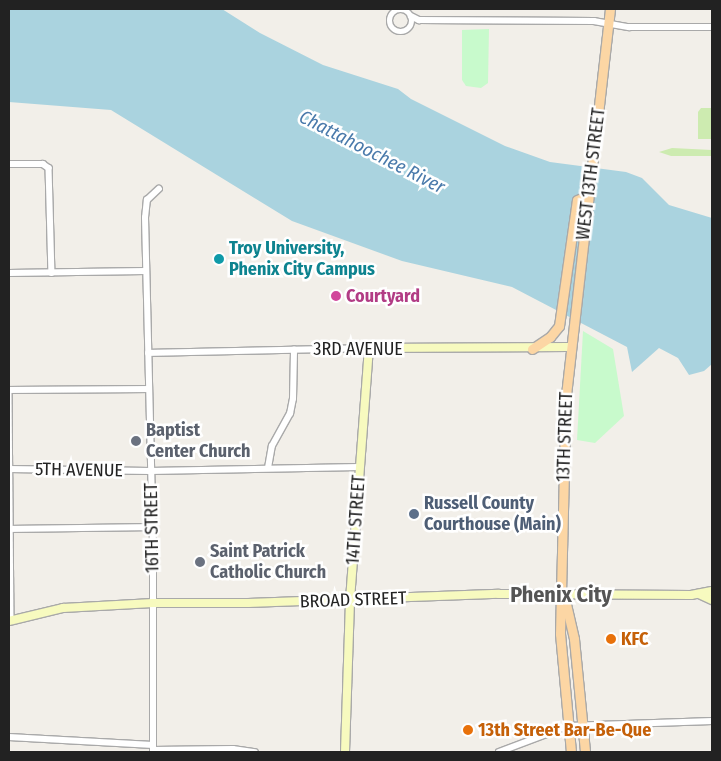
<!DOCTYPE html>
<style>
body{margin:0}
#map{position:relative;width:721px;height:761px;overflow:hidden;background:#f2efe9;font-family:"Fira Sans Condensed",sans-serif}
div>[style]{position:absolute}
.grass>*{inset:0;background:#cdebb0}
.park>*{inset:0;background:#c8facc}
.water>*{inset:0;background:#aad3df}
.roads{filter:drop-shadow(1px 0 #a9a9a9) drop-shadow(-1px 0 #a9a9a9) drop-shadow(0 1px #a9a9a9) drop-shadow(0 -1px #a9a9a9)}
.street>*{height:5.5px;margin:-2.75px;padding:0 2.75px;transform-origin:2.75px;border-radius:2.75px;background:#fff}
.street>.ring{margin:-2.75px;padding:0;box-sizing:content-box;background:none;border:5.5px solid #fff;border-radius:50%}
.secondary>*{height:8px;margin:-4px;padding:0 4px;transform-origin:4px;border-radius:4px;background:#f7fabf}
.primary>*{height:9px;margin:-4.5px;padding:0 4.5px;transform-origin:4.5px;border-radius:4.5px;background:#fcd6a4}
.dots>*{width:14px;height:14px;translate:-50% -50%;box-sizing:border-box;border:2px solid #fff;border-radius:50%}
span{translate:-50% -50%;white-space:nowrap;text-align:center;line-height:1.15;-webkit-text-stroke:5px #fff;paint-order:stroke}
.street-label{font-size:18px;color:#222}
.culture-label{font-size:18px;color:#0d838f;font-weight:700}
.left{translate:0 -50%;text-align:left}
.hotel-label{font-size:18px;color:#b23c85;font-weight:700}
.worship-label{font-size:18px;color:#5b616d;font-weight:700}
.service-label{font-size:18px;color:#4e5e75;font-weight:700}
.food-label{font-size:18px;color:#c56008;font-weight:700}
.water-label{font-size:19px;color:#4a7aab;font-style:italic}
.district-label{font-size:22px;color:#555;font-weight:700}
.frame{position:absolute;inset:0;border:10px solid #222;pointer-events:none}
</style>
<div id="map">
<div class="grass">
<div style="clip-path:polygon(701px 108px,712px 108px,712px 139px,698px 139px,698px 112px)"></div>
<div style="clip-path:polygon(672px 148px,712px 150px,712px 156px,671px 156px,659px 152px)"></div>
</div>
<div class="park">
<div style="clip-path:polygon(489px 29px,488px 83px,481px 88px,466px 86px,462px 80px,462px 30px)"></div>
<div style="clip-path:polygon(583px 331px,613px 349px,624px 416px,595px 443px,577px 440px)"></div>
</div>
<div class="water">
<div style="clip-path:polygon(9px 9px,222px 9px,260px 33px,323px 65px,398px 89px,411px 99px,505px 146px,550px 162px,626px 172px,642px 178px,669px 205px,712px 218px,712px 364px,704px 371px,689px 375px,678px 358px,659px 348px,632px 372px,627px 347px,512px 287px,402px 261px,292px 221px,111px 110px,9px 102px)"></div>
</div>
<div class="roads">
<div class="street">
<div class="ring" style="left:390px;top:10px;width:16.5px;height:16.5px"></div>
<div style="left:411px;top:16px;width:9px;rotate:27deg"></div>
<div style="left:419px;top:20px;width:175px;rotate:0.3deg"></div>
<div style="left:594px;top:21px;width:36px;rotate:10deg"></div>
<div style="left:629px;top:27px;width:83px"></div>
<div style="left:9px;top:164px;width:34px"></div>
<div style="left:43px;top:164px;width:7px;rotate:34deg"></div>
<div style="left:49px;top:168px;width:105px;rotate:88.4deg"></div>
<div style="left:9px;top:273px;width:136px;rotate:-0.8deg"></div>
<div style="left:148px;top:353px;width:221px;rotate:-1.3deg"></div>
<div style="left:9px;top:390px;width:140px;rotate:-0.4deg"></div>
<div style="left:9px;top:394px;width:226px;rotate:89.5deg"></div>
<div style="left:268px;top:468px;width:22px;rotate:-80deg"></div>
<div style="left:272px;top:446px;width:37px;rotate:-61deg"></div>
<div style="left:290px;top:414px;width:15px;rotate:-79deg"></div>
<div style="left:293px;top:399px;width:49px;rotate:-88.8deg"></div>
<div style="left:9px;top:469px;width:141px;rotate:0.8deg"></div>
<div style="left:150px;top:471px;width:209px;rotate:-1.1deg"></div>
<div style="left:10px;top:529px;width:143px;rotate:-0.8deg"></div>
<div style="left:9px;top:737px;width:144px;rotate:3.2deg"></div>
<div style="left:153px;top:750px;width:80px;rotate:-0.7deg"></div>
<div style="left:233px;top:749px;width:22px;rotate:8deg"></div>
<div style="left:153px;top:752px;width:207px;rotate:-90deg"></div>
<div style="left:153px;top:545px;width:327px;rotate:-91.4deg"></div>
<div style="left:145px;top:218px;width:18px;rotate:-84deg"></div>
<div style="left:147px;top:200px;width:16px;rotate:-43deg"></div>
<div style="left:499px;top:752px;width:74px;rotate:-20.6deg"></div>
<div style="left:568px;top:726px;width:144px;rotate:-2deg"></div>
</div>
<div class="secondary">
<div style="left:699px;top:594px;width:14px;rotate:25deg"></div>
<div style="left:9px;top:621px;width:56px;rotate:-13.5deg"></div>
<div style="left:63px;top:608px;width:90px;rotate:-3.2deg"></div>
<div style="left:153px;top:603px;width:95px"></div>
<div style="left:248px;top:603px;width:251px;rotate:-2.1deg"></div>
<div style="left:499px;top:594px;width:192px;rotate:0.3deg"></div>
<div style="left:691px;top:595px;width:21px;rotate:-11deg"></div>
<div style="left:345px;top:752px;width:152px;rotate:-88.1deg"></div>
<div style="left:350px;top:600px;width:253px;rotate:-85.7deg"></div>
<div style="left:369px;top:348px;width:200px;rotate:-0.3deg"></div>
</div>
<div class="primary">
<div style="left:532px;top:349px;width:22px;rotate:-34deg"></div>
<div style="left:550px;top:337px;width:14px;rotate:-51deg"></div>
<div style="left:559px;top:326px;width:127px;rotate:-81.9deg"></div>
<div style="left:577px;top:200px;width:12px;rotate:-24deg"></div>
<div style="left:566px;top:604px;width:36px;rotate:77deg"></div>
<div style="left:574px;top:639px;width:114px;rotate:84.4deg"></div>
<div style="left:571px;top:752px;width:119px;rotate:-95.3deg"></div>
<div style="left:560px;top:634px;width:239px;rotate:-88.6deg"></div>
<div style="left:566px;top:395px;width:388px;rotate:-83.5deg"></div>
</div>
</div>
<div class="dots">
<div style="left:219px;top:259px;background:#0f9aa8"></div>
<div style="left:336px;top:296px;background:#d1479c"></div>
<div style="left:136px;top:441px;background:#6b7280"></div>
<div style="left:414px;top:514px;background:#5c6f8a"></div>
<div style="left:200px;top:562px;background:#6b7280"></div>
<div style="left:611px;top:639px;background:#e8710a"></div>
<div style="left:468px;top:730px;background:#e8710a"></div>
</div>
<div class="street-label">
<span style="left:591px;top:174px;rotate:-83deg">WEST 13TH STREET</span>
<span style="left:358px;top:349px">3RD AVENUE</span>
<span style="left:565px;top:437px;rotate:-88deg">13TH STREET</span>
<span style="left:79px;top:470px;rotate:1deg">5TH AVENUE</span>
<span style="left:356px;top:520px;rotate:-86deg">14TH STREET</span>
<span style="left:152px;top:528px;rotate:-91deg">16TH STREET</span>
<span style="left:353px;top:600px;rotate:-2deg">BROAD STREET</span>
</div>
<div class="culture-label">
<span class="left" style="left:229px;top:259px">Troy University,<br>Phenix City Campus</span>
</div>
<div class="hotel-label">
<span class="left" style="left:346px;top:296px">Courtyard</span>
</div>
<div class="worship-label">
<span class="left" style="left:146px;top:441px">Baptist<br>Center Church</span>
<span class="left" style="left:210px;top:562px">Saint Patrick<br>Catholic Church</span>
</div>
<div class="service-label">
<span class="left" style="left:424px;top:514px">Russell County<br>Courthouse (Main)</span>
</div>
<div class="food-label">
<span class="left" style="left:621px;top:639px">KFC</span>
<span class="left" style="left:478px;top:730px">13th Street Bar-Be-Que</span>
</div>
<div class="water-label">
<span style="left:372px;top:152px;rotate:27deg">Chattahoochee River</span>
</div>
<div class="district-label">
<span style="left:561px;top:595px">Phenix City</span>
</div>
<div class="frame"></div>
</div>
